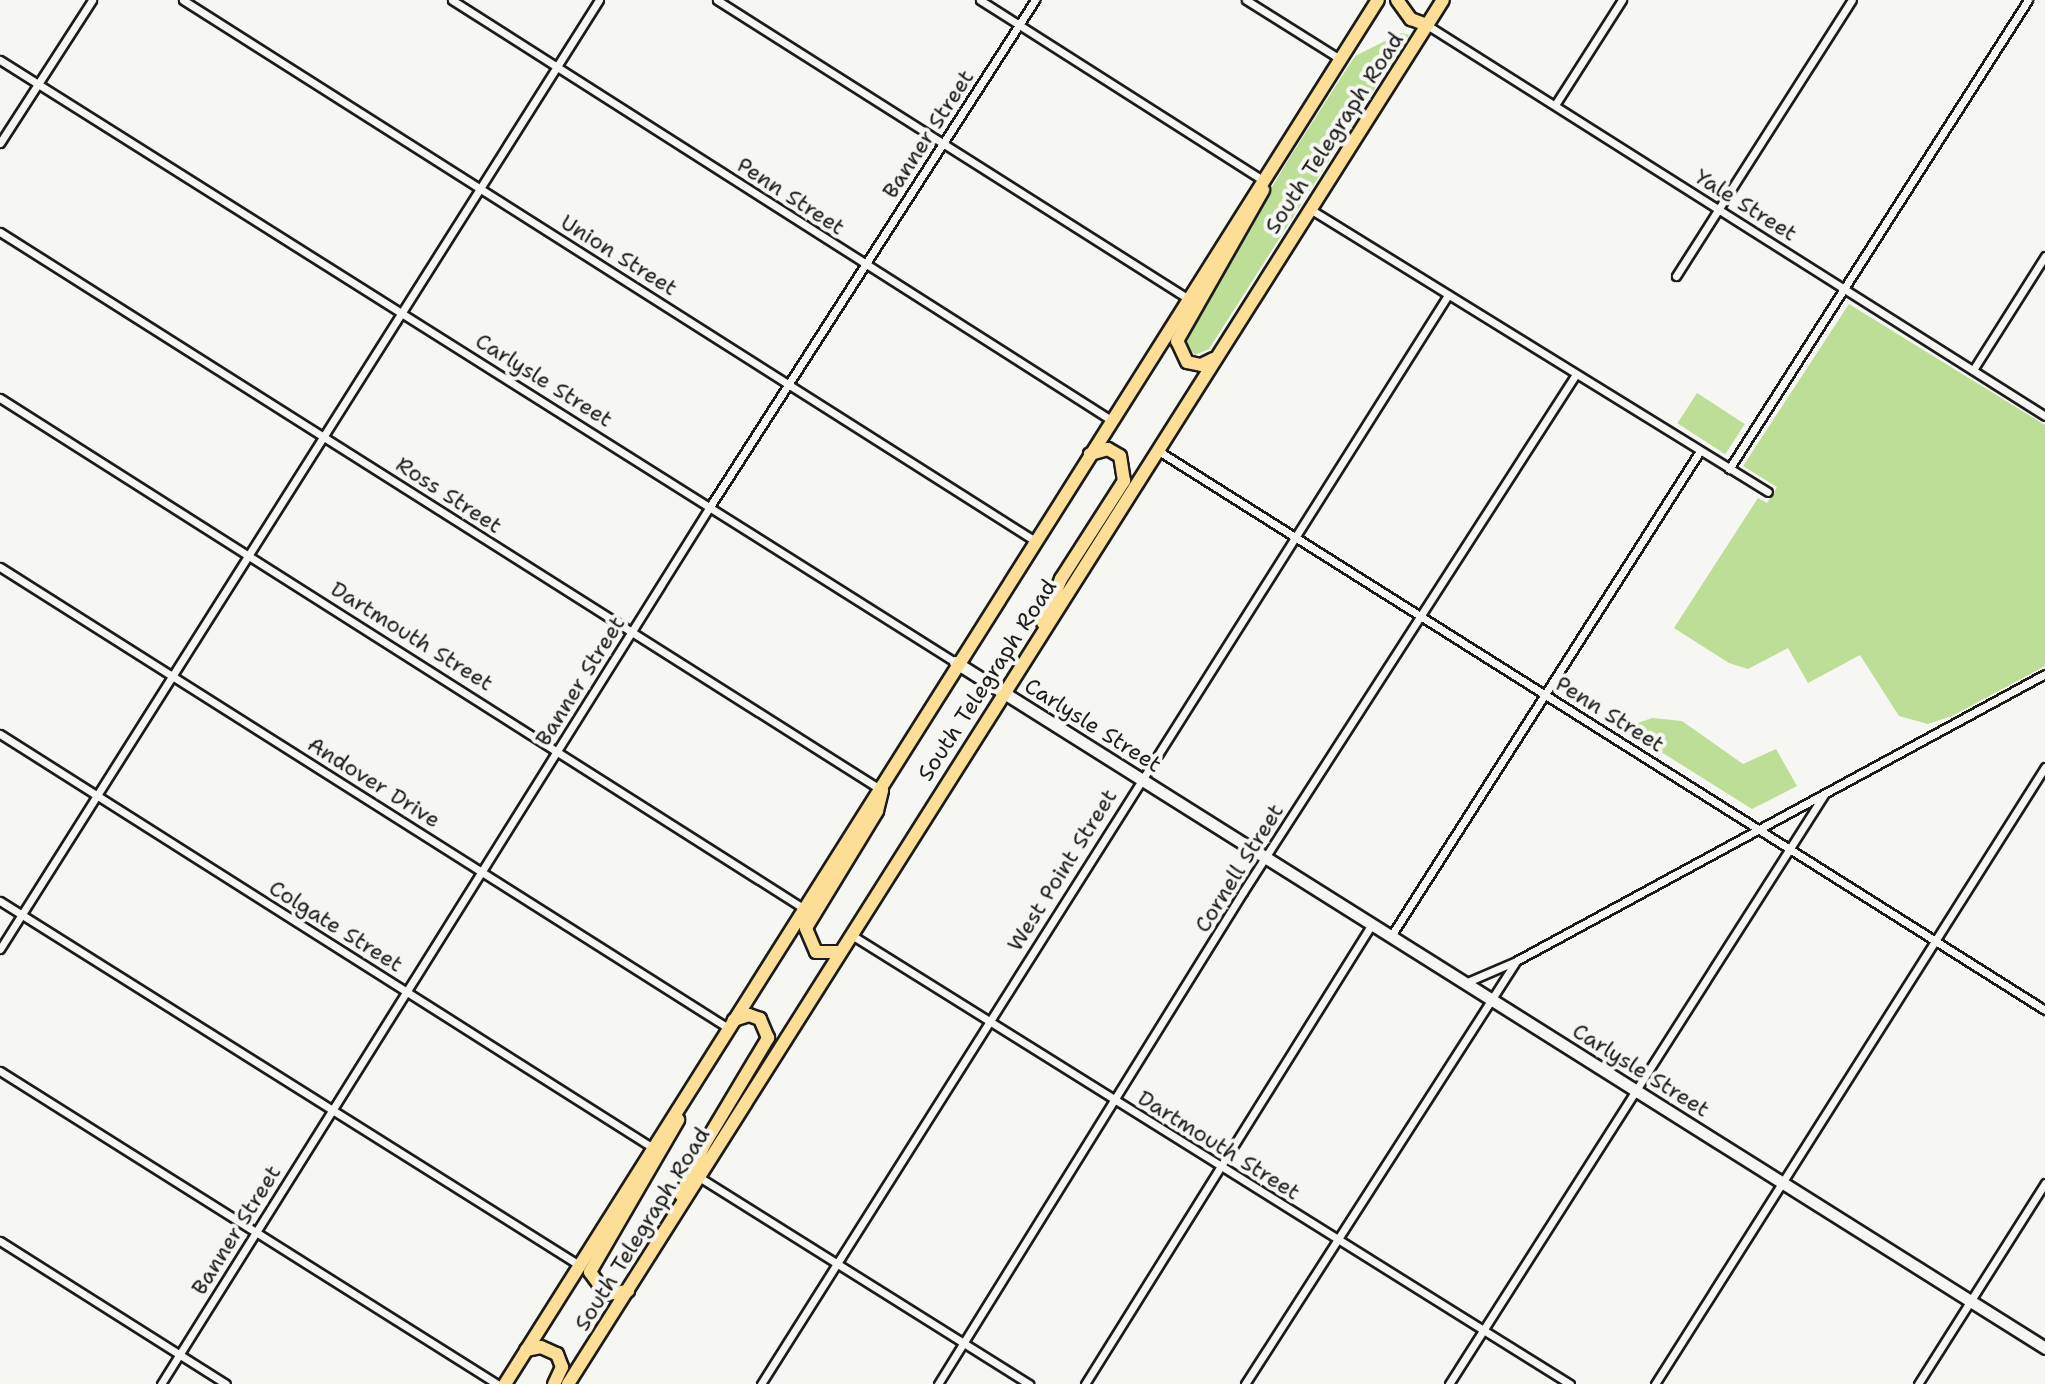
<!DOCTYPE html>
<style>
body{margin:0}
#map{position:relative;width:2045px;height:1384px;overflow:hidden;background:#f6f6f2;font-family:"Shantell Sans",sans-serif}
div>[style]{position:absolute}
.green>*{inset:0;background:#bcde97;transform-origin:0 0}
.roads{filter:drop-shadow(2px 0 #1c1c1c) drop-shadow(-2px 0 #1c1c1c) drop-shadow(0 2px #1c1c1c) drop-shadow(0 -2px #1c1c1c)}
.street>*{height:7px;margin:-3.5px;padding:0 3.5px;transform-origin:3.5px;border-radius:3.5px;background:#f6f6f2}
.secondary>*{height:11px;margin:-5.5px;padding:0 5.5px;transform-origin:5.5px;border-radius:5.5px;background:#f6f6f2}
.primary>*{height:12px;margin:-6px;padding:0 6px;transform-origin:6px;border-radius:6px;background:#fdde96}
span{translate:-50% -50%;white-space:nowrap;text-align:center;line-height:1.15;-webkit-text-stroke:8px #f6f6f2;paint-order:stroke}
.street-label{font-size:22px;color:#1c1c1c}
</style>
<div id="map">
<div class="green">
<div style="clip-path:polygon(1401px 33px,1409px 35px,1209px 349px,1195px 355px,1186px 345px,1191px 322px,1290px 157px,1355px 56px)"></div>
<div style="clip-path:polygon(1849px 304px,2045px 425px,2045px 666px,1952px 716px,1928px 724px,1899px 716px,1860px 655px,1808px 683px,1788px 648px,1748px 669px,1729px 663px,1674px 628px,1758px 498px,1767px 503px,1777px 487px,1743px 466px)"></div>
<div style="left:1697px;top:393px;width:57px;height:36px;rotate:33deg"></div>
<div style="clip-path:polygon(1652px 718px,1682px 721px,1743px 764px,1776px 749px,1797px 786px,1752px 809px,1623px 728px)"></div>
</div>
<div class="roads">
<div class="street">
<div style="left:183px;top:0;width:1009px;rotate:32.41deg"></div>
<div style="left:452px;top:0;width:781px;rotate:32.51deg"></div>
<div style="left:717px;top:0;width:557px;rotate:32.38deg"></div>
<div style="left:980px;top:0;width:335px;rotate:32.5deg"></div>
<div style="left:1246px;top:0;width:111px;rotate:32.1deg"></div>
<div style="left:1427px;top:25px;width:731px;rotate:32.32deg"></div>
<div style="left:0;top:60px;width:1129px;rotate:32.23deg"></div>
<div style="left:1555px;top:105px;width:125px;rotate:-57.5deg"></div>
<div style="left:0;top:143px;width:170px;rotate:-57.2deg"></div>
<div style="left:1310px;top:209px;width:538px;rotate:31.71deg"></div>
<div style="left:0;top:232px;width:1039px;rotate:32.34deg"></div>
<div style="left:1676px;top:276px;width:327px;rotate:-57.5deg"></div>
<div style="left:1973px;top:370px;width:135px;rotate:-57.7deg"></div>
<div style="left:0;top:398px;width:951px;rotate:32.42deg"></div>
<div style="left:1157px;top:450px;width:1050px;rotate:32.24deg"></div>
<div style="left:1729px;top:469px;width:556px;rotate:-57.48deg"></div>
<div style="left:0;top:567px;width:862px;rotate:32.34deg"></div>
<div style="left:0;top:734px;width:773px;rotate:32.37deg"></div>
<div style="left:0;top:901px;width:684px;rotate:32.16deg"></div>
<div style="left:850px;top:934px;width:849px;rotate:32.01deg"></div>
<div style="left:1391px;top:936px;width:575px;rotate:-57.5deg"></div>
<div style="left:0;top:949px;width:1122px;rotate:-57.74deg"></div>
<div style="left:1465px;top:983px;width:56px;rotate:-23.3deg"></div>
<div style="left:1516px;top:961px;width:602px;rotate:-28.48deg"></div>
<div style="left:0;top:1071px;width:587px;rotate:32.2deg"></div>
<div style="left:699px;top:1177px;width:390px;rotate:32.1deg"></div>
<div style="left:0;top:1241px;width:267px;rotate:32.3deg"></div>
<div style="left:161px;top:1384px;width:1033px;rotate:-57.97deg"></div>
<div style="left:709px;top:508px;width:604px;rotate:-57.31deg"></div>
<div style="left:761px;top:1384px;width:1288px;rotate:-57.75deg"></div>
<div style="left:938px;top:1384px;width:579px;rotate:-58.2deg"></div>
<div style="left:1243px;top:892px;width:616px;rotate:-57.26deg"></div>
<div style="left:1085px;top:1384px;width:542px;rotate:-58.04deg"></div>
<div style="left:1245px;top:1384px;width:500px;rotate:-57.33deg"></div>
<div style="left:1449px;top:1384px;width:698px;rotate:-57.52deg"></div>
<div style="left:1655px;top:1384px;width:730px;rotate:-57.7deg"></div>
<div style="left:1918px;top:1384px;width:238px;rotate:-57.7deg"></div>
</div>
<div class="secondary">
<div style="left:955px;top:662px;width:1288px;rotate:32.18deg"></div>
</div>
<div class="primary">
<div style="left:1397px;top:0;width:24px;rotate:54deg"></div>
<div style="left:1411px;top:19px;width:17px;rotate:21deg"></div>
<div style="left:1213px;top:359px;width:13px;rotate:153deg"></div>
<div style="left:1201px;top:365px;width:14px;rotate:-168deg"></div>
<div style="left:1187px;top:362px;width:23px;rotate:-115deg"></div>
<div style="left:1177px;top:341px;width:174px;rotate:-60.3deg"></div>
<div style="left:1043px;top:623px;width:48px;rotate:-67.8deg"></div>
<div style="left:1061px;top:579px;width:117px;rotate:-57.3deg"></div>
<div style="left:1124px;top:481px;width:25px;rotate:-99deg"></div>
<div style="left:1120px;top:456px;width:14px;rotate:-150deg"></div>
<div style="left:1108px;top:449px;width:19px;rotate:164deg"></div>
<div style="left:839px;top:952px;width:23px;rotate:180deg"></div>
<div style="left:816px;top:952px;width:26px;rotate:-113deg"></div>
<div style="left:806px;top:928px;width:137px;rotate:-58.7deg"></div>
<div style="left:877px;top:811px;width:21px;rotate:-76deg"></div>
<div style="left:681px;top:1195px;width:55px;rotate:-65.3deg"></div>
<div style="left:704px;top:1145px;width:125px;rotate:-59.1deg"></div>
<div style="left:768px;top:1038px;width:21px;rotate:-113deg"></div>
<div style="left:760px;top:1019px;width:12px;rotate:-160deg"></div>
<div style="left:749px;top:1015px;width:16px;rotate:162deg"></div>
<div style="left:628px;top:1291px;width:22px;rotate:172deg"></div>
<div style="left:606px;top:1294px;width:27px;rotate:-126deg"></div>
<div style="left:590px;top:1272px;width:176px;rotate:-59.9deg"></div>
<div style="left:526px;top:1350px;width:15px;rotate:-11deg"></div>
<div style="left:541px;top:1347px;width:17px;rotate:24deg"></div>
<div style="left:557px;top:1354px;width:14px;rotate:69deg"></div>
<div style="left:562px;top:1367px;width:19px;rotate:115deg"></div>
<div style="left:505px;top:1384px;width:1636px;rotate:-57.76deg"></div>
<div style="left:568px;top:1384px;width:1637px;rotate:-57.7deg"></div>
</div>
</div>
<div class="street-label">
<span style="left:1334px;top:133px;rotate:-57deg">South Telegraph Road</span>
<span style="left:928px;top:134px;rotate:-57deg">Banner Street</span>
<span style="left:791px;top:196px;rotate:33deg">Penn Street</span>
<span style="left:1746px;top:205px;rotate:32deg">Yale Street</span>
<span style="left:619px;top:255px;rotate:32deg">Union Street</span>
<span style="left:544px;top:380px;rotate:32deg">Carlysle Street</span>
<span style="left:449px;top:495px;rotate:33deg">Ross Street</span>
<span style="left:412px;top:636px;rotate:32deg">Dartmouth Street</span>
<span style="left:987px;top:680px;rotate:-57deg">South Telegraph Road</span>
<span style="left:580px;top:681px;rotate:-58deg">Banner Street</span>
<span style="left:1610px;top:714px;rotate:32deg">Penn Street</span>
<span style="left:1093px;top:725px;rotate:32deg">Carlysle Street</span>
<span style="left:374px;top:782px;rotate:32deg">Andover Drive</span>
<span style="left:1239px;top:868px;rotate:-58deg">Cornell Street</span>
<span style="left:1062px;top:870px;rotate:-58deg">West Point Street</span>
<span style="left:336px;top:926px;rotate:32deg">Colgate Street</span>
<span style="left:1641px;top:1070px;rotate:32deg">Carlysle Street</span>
<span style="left:1219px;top:1145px;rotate:32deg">Dartmouth Street</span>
<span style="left:642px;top:1229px;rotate:-58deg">South Telegraph Road</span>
<span style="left:236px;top:1230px;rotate:-58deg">Banner Street</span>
</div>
</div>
